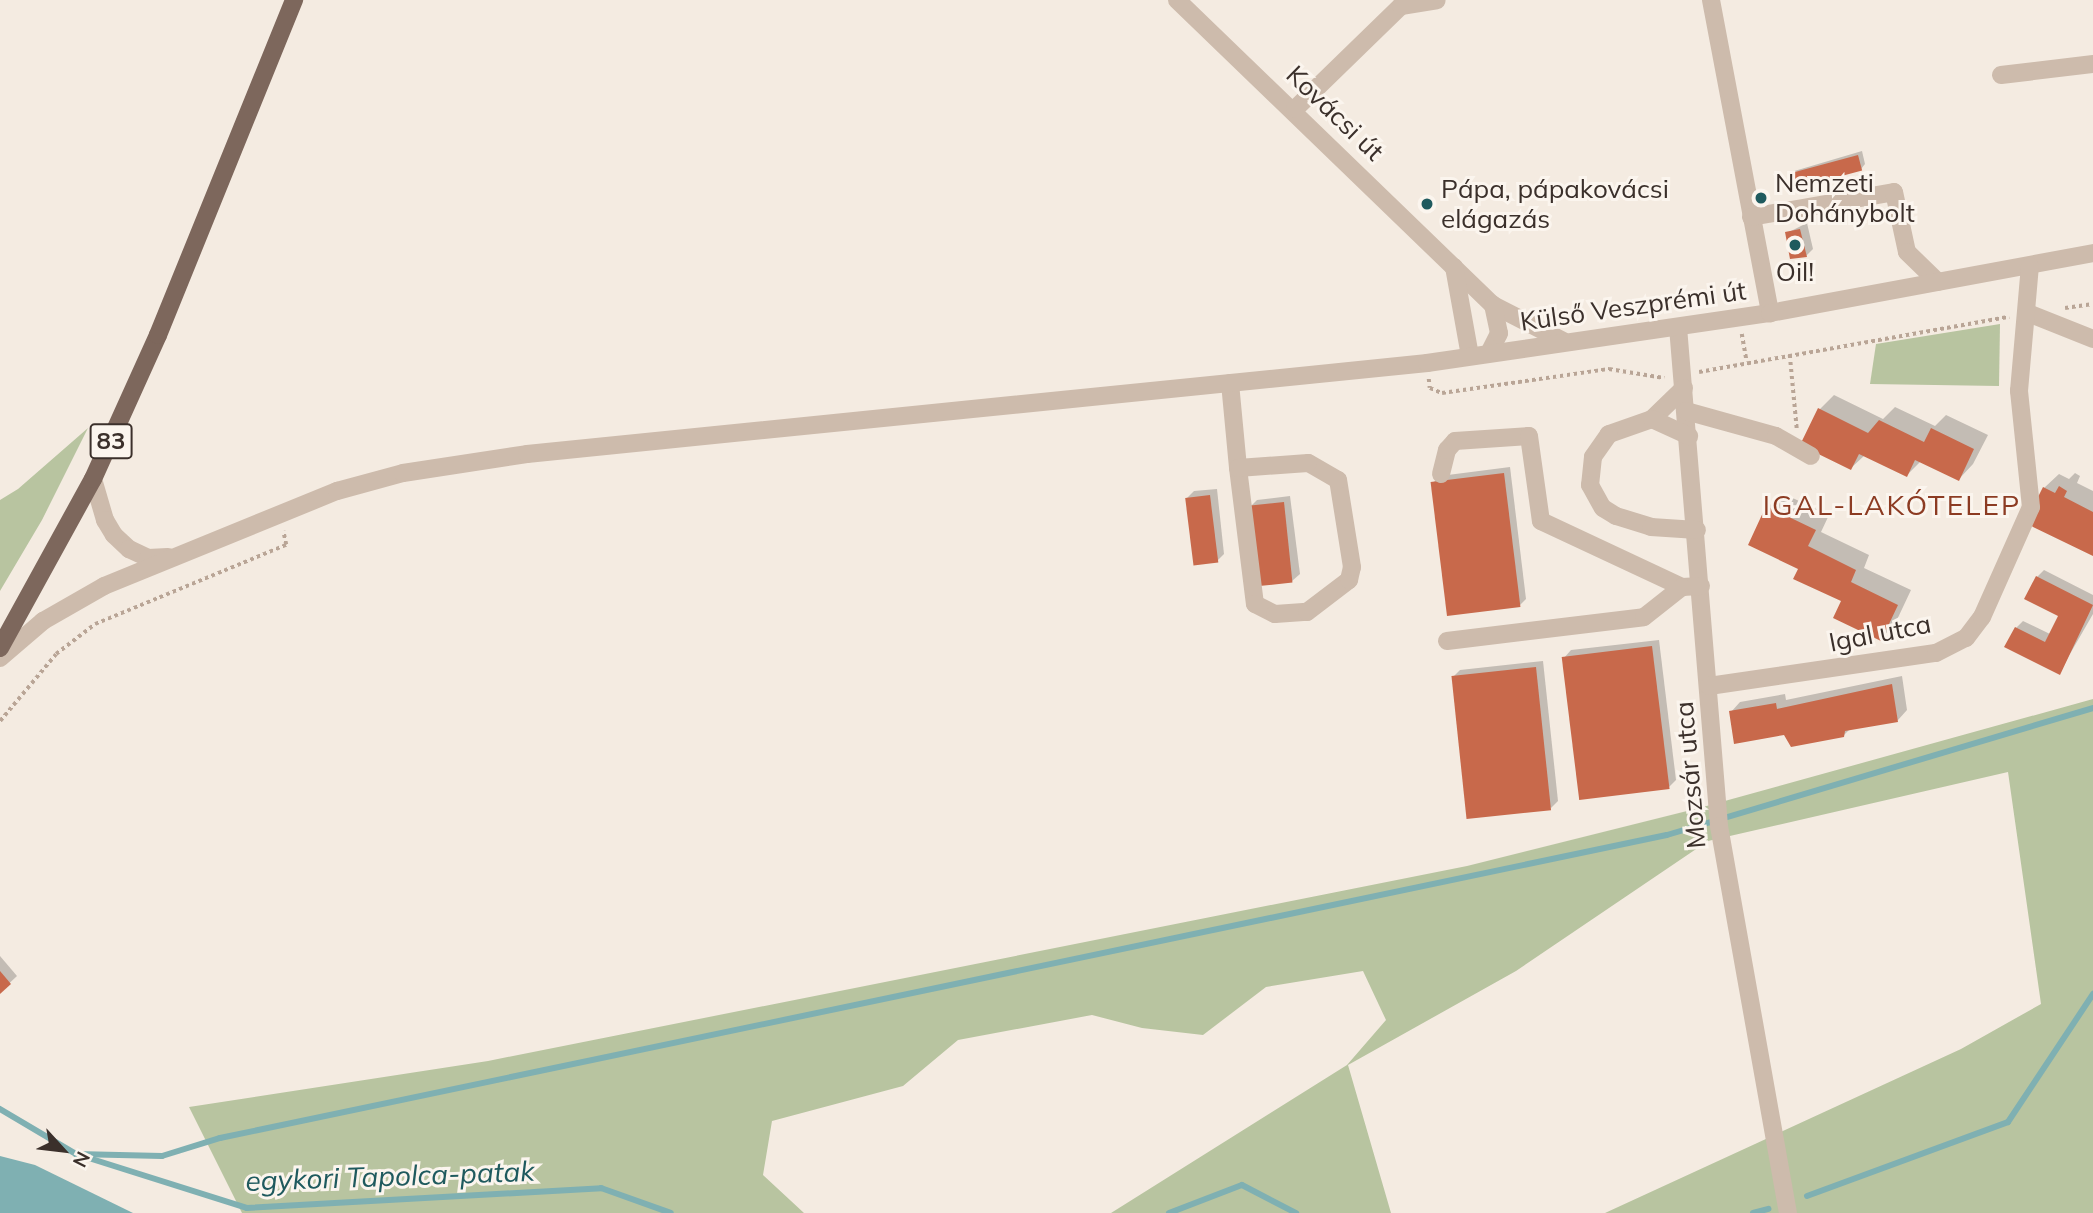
<!DOCTYPE html>
<meta charset="utf-8">
<style>
body{margin:0}
#map{position:relative;width:2093px;height:1213px;overflow:hidden;background:#f4ebe1;font-family:Mulish,sans-serif}
div>[style]{position:absolute}
.green>*{inset:0;background:#b8c4a0}
.water>*{inset:0;background:#7fb0b2}
.shadow>*{inset:0;background:#0003}
.stream>*{height:6px;margin:-3px;padding:0 3px;transform-origin:3px;border-radius:3px;background:#7fb0b2}
.building>*{inset:0;background:#c8694b;transform-origin:0 0}
.path>*{height:3.5px;margin-top:-1.75px;transform-origin:0;background:repeating-linear-gradient(90deg,#b9a596 0 3.5px,transparent 0 7px)}
.minor>*{height:18px;margin:-9px;padding:0 9px;transform-origin:9px;border-radius:9px;background:#cdbbac}
.major>*{height:18px;margin:-9px;padding:0 9px;transform-origin:9px;border-radius:9px;background:#7d675c}
.dots>*{width:19px;height:19px;translate:-50% -50%;box-sizing:border-box;border:4px solid #fbf5ee;border-radius:50%}
span{translate:-50% -50%;white-space:nowrap;text-align:center;line-height:1.15;-webkit-text-stroke:6px #fbf5ee;paint-order:stroke}
.shield-label span{padding:2px 5px;background:#fbf5ee;border:2px solid;border-radius:5px;-webkit-text-stroke-width:0}
.shield-label{font-size:24px;color:#3b302b;font-weight:700}
.street-label{font-size:26px;color:#3b302b}
.poi-label{font-size:26px;color:#3b302b}
.left{translate:0 -50%;text-align:left}
.neighbourhood-label{font-size:28px;color:#8c3b22;letter-spacing:2px}
.water-label{font-size:28px;color:#1f5a5e;font-style:italic}
.north{position:absolute;left:28px;top:1115px;width:70px;height:70px;-webkit-text-stroke:5px #fbf5ee;paint-order:stroke;rotate:117deg;font-size:19px;font-weight:700;line-height:28px;text-align:center;color:#3b302b}
.north::after{content:'';display:block;margin:auto;width:24px;height:32px;background:#3b302b;clip-path:polygon(50% 0,100% 100%,50% 72%,0 100%)}
</style>
<div id="map">
<div class="green">
<div style="clip-path:polygon(2000px 324px,1999px 386px,1870px 384px,1876px 344px)"></div>
<div style="clip-path:polygon(88px 428px,42px 520px,0 591px,0 500px,18px 489px)"></div>
<div style="clip-path:polygon(2093px 699px,2093px 1213px,1605px 1213px,1961px 1049px,2041px 1004px,2008px 772px,1708px 841px,1516px 971px,1348px 1065px,1391px 1213px,1111px 1213px,1347px 1065px,1386px 1020px,1363px 971px,1266px 987px,1203px 1035px,1142px 1028px,1092px 1015px,958px 1040px,903px 1086px,772px 1121px,763px 1175px,804px 1213px,242px 1213px,189px 1107px,488px 1061px,1467px 866px,1703px 807px)"></div>
</div>
<div class="water">
<div style="clip-path:polygon(0 1156px,35px 1165px,133px 1213px,0 1213px)"></div>
</div>
<div class="shadow">
<div style="clip-path:polygon(1862px 151px,1865px 164px,1861px 169px,1791px 172px)"></div>
<div style="clip-path:polygon(1807px 223px,1813px 249px,1806px 256px,1787px 233px)"></div>
<div style="clip-path:polygon(1834px 395px,1883px 419px,1895px 407px,1935px 426px,1946px 415px,1988px 435px,1973px 464px,1959px 479px,1921px 461px,1907px 475px,1865px 455px,1851px 468px,1819px 410px)"></div>
<div style="clip-path:polygon(1510px 467px,1526px 599px,1519px 606px,1433px 483px,1440px 476px)"></div>
<div style="clip-path:polygon(2075px 473px,2080px 476px,2077px 483px,2093px 491px,2093px 554px,2044px 488px,2059px 474px,2069px 479px)"></div>
<div style="clip-path:polygon(1217px 489px,1224px 554px,1217px 561px,1187px 498px,1194px 491px)"></div>
<div style="clip-path:polygon(1782px 493px,1829px 515px,1821px 532px,1869px 555px,1864px 568px,1911px 590px,1895px 624px,1881px 639px,1843px 601px,1800px 568px,1768px 507px)"></div>
<div style="clip-path:polygon(1290px 496px,1300px 574px,1292px 581px,1250px 507px,1257px 500px)"></div>
<div style="clip-path:polygon(2044px 570px,2093px 595px,2093px 614px,2059px 673px,2016px 628px,2023px 621px,2050px 634px,2060px 615px,2037px 577px)"></div>
<div style="clip-path:polygon(1659px 640px,1676px 780px,1669px 787px,1564px 658px,1571px 650px)"></div>
<div style="clip-path:polygon(1543px 661px,1558px 801px,1551px 808px,1453px 677px,1460px 670px)"></div>
<div style="clip-path:polygon(1902px 676px,1907px 710px,1898px 720px,1851px 728px,1843px 736px,1785px 734px,1731px 712px,1740px 702px,1785px 694px,1786px 700px)"></div>
<div style="clip-path:polygon(0 956px,17px 976px,0 992px)"></div>
</div>
<div class="stream">
<div style="left:0;top:1109px;width:88px;rotate:30.6deg"></div>
<div style="left:76px;top:1154px;width:179px;rotate:17.5deg"></div>
<div style="left:247px;top:1208px;width:355px;rotate:-3.2deg"></div>
<div style="left:601px;top:1188px;width:74px;rotate:19.7deg"></div>
<div style="left:76px;top:1154px;width:86px;rotate:1.3deg"></div>
<div style="left:162px;top:1156px;width:61px;rotate:-17.2deg"></div>
<div style="left:220px;top:1138px;width:1478px;rotate:-11.83deg"></div>
<div style="left:1667px;top:835px;width:445px;rotate:-16.6deg"></div>
<div style="left:1807px;top:1196px;width:214px;rotate:-20.2deg"></div>
<div style="left:2008px;top:1122px;width:154px;rotate:-56.4deg"></div>
<div style="left:1169px;top:1213px;width:78px;rotate:-21deg"></div>
<div style="left:1242px;top:1185px;width:61px;rotate:27.4deg"></div>
<div style="left:1753px;top:1213px;width:16px;rotate:-15deg"></div>
</div>
<div class="building">
<div style="left:1858px;top:155px;width:16px;height:71px;rotate:75deg"></div>
<div style="clip-path:polygon(1800px 229px,1807px 257px,1790px 259px,1785px 232px)"></div>
<div style="clip-path:polygon(1818px 408px,1868px 433px,1879px 420px,1924px 442px,1931px 428px,1974px 449px,1959px 481px,1915px 460px,1907px 477px,1859px 454px,1851px 470px,1800px 445px)"></div>
<div style="left:1504px;top:473px;width:135px;height:74px;rotate:83deg"></div>
<div style="clip-path:polygon(2059px 486px,2067px 491px,2064px 497px,2093px 512px,2093px 556px,2025px 523px,2043px 487px,2055px 493px)"></div>
<div style="left:1210px;top:495px;width:68px;height:25px;rotate:83deg"></div>
<div style="left:1284px;top:502px;width:81px;height:36px;rotate:84deg"></div>
<div style="clip-path:polygon(1766px 506px,1816px 530px,1808px 546px,1856px 570px,1851px 582px,1898px 605px,1881px 641px,1833px 618px,1841px 601px,1793px 579px,1798px 569px,1748px 545px)"></div>
<div style="clip-path:polygon(2036px 576px,2093px 605px,2060px 675px,2004px 647px,2015px 627px,2045px 642px,2058px 616px,2024px 599px)"></div>
<div style="left:1652px;top:646px;width:144px;height:91px;rotate:83deg"></div>
<div style="left:1536px;top:667px;width:144px;height:85px;rotate:84deg"></div>
<div style="clip-path:polygon(1892px 684px,1898px 722px,1845px 731px,1844px 737px,1791px 747px,1784px 735px,1734px 744px,1729px 711px,1776px 703px,1777px 709px)"></div>
<div style="clip-path:polygon(0 971px,11px 984px,0 994px)"></div>
</div>
<div class="path">
<div style="left:2065px;top:308px;width:28px;rotate:-8deg"></div>
<div style="left:1742px;top:334px;width:28px;rotate:80deg"></div>
<div style="left:1790px;top:355px;width:74px;rotate:84.6deg"></div>
<div style="left:1699px;top:372px;width:315px;rotate:-10.1deg"></div>
<div style="left:1429px;top:379px;width:9px;rotate:84deg"></div>
<div style="left:1430px;top:388px;width:13px;rotate:23deg"></div>
<div style="left:1442px;top:393px;width:169px;rotate:-8.2deg"></div>
<div style="left:1609px;top:369px;width:56px;rotate:9.3deg"></div>
<div style="left:0;top:721px;width:87px;rotate:-50.1deg"></div>
<div style="left:56px;top:654px;width:49px;rotate:-37.6deg"></div>
<div style="left:95px;top:624px;width:207px;rotate:-22.5deg"></div>
<div style="left:286px;top:545px;width:14px;rotate:-102deg"></div>
</div>
<div class="minor">
<div style="left:1177px;top:0;width:439px;rotate:44deg"></div>
<div style="left:1493px;top:305px;width:79px;rotate:27.2deg"></div>
<div style="left:1711px;top:0;width:319px;rotate:79.3deg"></div>
<div style="left:2001px;top:75px;width:93px;rotate:-6.8deg"></div>
<div style="left:1295px;top:109px;width:148px;rotate:-44.2deg"></div>
<div style="left:1401px;top:6px;width:36px;rotate:-9deg"></div>
<div style="left:1751px;top:217px;width:145px;rotate:-9.9deg"></div>
<div style="left:1894px;top:192px;width:61px;rotate:77.8deg"></div>
<div style="left:1907px;top:252px;width:43px;rotate:44.1deg"></div>
<div style="left:1454px;top:267px;width:90px;rotate:79.8deg"></div>
<div style="left:2028px;top:313px;width:70px;rotate:21.8deg"></div>
<div style="left:1678px;top:327px;width:501px;rotate:85.3deg"></div>
<div style="left:1719px;top:826px;width:393px;rotate:79.9deg"></div>
<div style="left:1489px;top:353px;width:22px;rotate:-63deg"></div>
<div style="left:1499px;top:333px;width:29px;rotate:-102deg"></div>
<div style="left:1230px;top:383px;width:85px;rotate:84.6deg"></div>
<div style="left:1238px;top:468px;width:137px;rotate:82.9deg"></div>
<div style="left:1255px;top:604px;width:22px;rotate:27deg"></div>
<div style="left:1275px;top:614px;width:32px;rotate:-4deg"></div>
<div style="left:1307px;top:612px;width:53px;rotate:-37.3deg"></div>
<div style="left:1349px;top:580px;width:13px;rotate:-77deg"></div>
<div style="left:1352px;top:567px;width:88px;rotate:-99.1deg"></div>
<div style="left:1338px;top:480px;width:34px;rotate:-150deg"></div>
<div style="left:1308px;top:463px;width:70px;rotate:175.9deg"></div>
<div style="left:1684px;top:388px;width:45px;rotate:135.9deg"></div>
<div style="left:1652px;top:419px;width:46px;rotate:160.8deg"></div>
<div style="left:1609px;top:434px;width:28px;rotate:125deg"></div>
<div style="left:1593px;top:457px;width:28px;rotate:96deg"></div>
<div style="left:1590px;top:485px;width:26px;rotate:61deg"></div>
<div style="left:1603px;top:508px;width:15px;rotate:32deg"></div>
<div style="left:1616px;top:516px;width:37px;rotate:17deg"></div>
<div style="left:1651px;top:527px;width:46px;rotate:3.7deg"></div>
<div style="left:1686px;top:411px;width:93px;rotate:15.5deg"></div>
<div style="left:1776px;top:436px;width:40px;rotate:29.7deg"></div>
<div style="left:1652px;top:419px;width:41px;rotate:24.7deg"></div>
<div style="left:1441px;top:474px;width:25px;rotate:-76deg"></div>
<div style="left:1447px;top:450px;width:12px;rotate:-48deg"></div>
<div style="left:1455px;top:441px;width:74px;rotate:-3.9deg"></div>
<div style="left:1529px;top:436px;width:86px;rotate:82deg"></div>
<div style="left:1541px;top:521px;width:156px;rotate:25.1deg"></div>
<div style="left:1682px;top:587px;width:19px;rotate:-3deg"></div>
<div style="left:93px;top:479px;width:43px;rotate:73.7deg"></div>
<div style="left:105px;top:520px;width:17px;rotate:59deg"></div>
<div style="left:114px;top:535px;width:21px;rotate:43deg"></div>
<div style="left:129px;top:549px;width:21px;rotate:25deg"></div>
<div style="left:148px;top:558px;width:20px;rotate:-3deg"></div>
<div style="left:1447px;top:641px;width:198px;rotate:-6.9deg"></div>
<div style="left:1644px;top:617px;width:48px;rotate:-38.3deg"></div>
<div style="left:0;top:658px;width:57px;rotate:-40.7deg"></div>
<div style="left:43px;top:621px;width:70px;rotate:-29.8deg"></div>
<div style="left:104px;top:586px;width:252px;rotate:-22.2deg"></div>
<div style="left:337px;top:491px;width:68px;rotate:-15.3deg"></div>
<div style="left:403px;top:473px;width:125px;rotate:-8.7deg"></div>
<div style="left:527px;top:454px;width:905px;rotate:-5.77deg"></div>
<div style="left:1427px;top:363px;width:347px;rotate:-8.3deg"></div>
<div style="left:1770px;top:313px;width:329px;rotate:-10.5deg"></div>
<div style="left:1709px;top:686px;width:229px;rotate:-8.3deg"></div>
<div style="left:1936px;top:653px;width:34px;rotate:-27deg"></div>
<div style="left:1966px;top:638px;width:26px;rotate:-53deg"></div>
<div style="left:1982px;top:617px;width:120px;rotate:-66deg"></div>
<div style="left:2031px;top:507px;width:117px;rotate:-95.9deg"></div>
<div style="left:2019px;top:391px;width:125px;rotate:-85deg"></div>
</div>
<div class="major">
<div style="left:0;top:648px;width:193px;rotate:-61.2deg"></div>
<div style="left:93px;top:479px;width:158px;rotate:-65.7deg"></div>
<div style="left:158px;top:335px;width:362px;rotate:-67.9deg"></div>
</div>
<div class="dots">
<div style="left:1761px;top:198px;background:#1f5a5e"></div>
<div style="left:1427px;top:204px;background:#1f5a5e"></div>
<div style="left:1795px;top:245px;background:#1f5a5e"></div>
</div>
<div class="shield-label">
<span style="left:111px;top:441px">83</span>
</div>
<div class="street-label">
<span style="left:1335px;top:113px;rotate:44deg">Kovácsi út</span>
<span style="left:1633px;top:306px;rotate:-8deg">Külső Veszprémi út</span>
<span style="left:1880px;top:633px;rotate:-11deg">Igal utca</span>
<span style="left:1690px;top:775px;rotate:-95deg">Mozsár utca</span>
</div>
<div class="poi-label">
<span class="left" style="left:1775px;top:198px">Nemzeti<br>Dohánybolt</span>
<span class="left" style="left:1441px;top:204px">Pápa, pápakovácsi<br>elágazás</span>
<span style="left:1795px;top:272px">Oil!</span>
</div>
<div class="neighbourhood-label">
<span style="left:1892px;top:505px">IGAL-LAKÓTELEP</span>
</div>
<div class="water-label">
<span style="left:390px;top:1176px;rotate:-2deg">egykori Tapolca-patak</span>
</div>
<div class="north">N</div>
</div>
